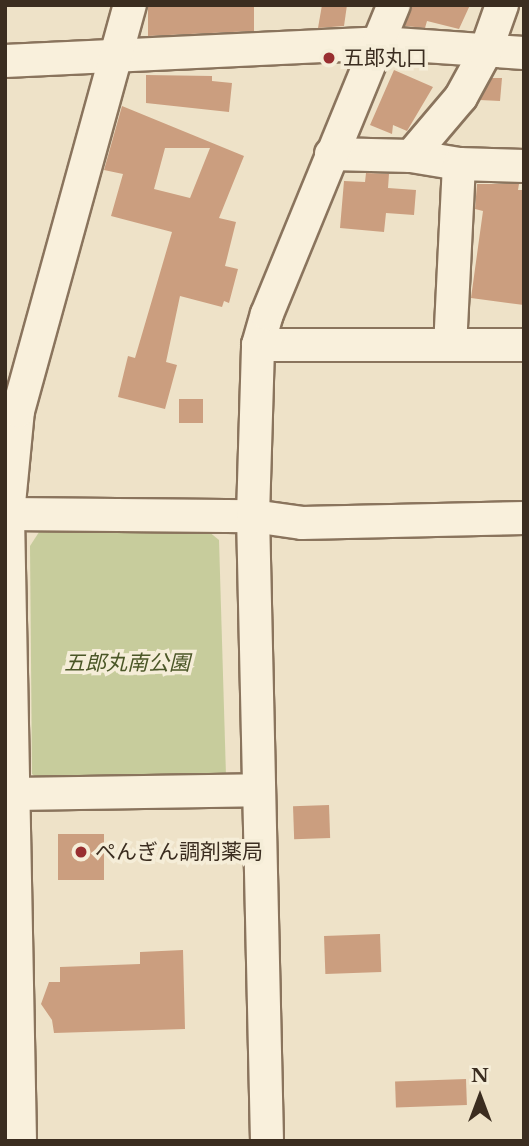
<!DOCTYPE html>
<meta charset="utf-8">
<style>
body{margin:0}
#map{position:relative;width:529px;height:1146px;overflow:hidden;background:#eee2c8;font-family:"Libre Baskerville","Noto Sans JP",serif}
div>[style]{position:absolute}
.green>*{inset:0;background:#c7cc9c}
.building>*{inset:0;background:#cb9e7f;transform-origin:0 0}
.roads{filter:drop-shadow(2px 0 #8a745d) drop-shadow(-2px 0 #8a745d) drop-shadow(0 2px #8a745d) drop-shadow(0 -2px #8a745d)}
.minor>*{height:32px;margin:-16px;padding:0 16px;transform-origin:16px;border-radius:16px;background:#f9f0dc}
.dots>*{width:19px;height:19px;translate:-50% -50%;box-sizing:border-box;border:4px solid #f5edd8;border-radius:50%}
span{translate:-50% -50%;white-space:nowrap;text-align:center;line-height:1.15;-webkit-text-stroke:7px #f5edd8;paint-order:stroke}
.poi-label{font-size:21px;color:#3b2d20}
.left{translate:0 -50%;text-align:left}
.park-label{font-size:21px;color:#4b5727;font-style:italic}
.frame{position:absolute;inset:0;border:7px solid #3b2d20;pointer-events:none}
.north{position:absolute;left:445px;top:1062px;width:70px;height:70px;-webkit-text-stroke:5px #f5edd8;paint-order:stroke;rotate:0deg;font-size:19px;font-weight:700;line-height:28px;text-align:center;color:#3b2d20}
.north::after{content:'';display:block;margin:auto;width:24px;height:32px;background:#3b2d20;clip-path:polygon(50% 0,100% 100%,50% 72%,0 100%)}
</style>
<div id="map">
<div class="green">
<div style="clip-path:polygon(41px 529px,208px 531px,219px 540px,226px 776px,45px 784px,32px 774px,30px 546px)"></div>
</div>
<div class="building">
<div style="clip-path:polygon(148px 5px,254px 5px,254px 31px,148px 36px)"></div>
<div style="clip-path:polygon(322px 5px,347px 5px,344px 26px,318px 28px)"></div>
<div style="clip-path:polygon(412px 5px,470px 5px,459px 29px,427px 21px,425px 28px,405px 26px)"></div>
<div style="clip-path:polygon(394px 70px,433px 87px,407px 131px,393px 125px,392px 134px,370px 125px)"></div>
<div style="clip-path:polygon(146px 75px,212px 76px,212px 81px,232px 83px,229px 112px,146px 103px)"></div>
<div style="clip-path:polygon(492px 78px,502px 78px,500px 101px,480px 100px)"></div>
<div style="clip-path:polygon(evenodd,122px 106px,244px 156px,219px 218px,236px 222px,225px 266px,238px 269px,229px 303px,224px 301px,222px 307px,180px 296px,166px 362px,177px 365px,165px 409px,118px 397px,128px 356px,135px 358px,172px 232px,111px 216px,123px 174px,104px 170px,122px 106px,165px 148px,210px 148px,190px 198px,154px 189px,165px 148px)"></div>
<div style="clip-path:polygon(366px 173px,389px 174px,388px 188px,416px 190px,414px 215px,386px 213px,384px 232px,340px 228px,344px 181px,365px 182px)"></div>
<div style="clip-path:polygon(477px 184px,519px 184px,518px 190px,524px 190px,524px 305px,471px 298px,483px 211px,475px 209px)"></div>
<div style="left:179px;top:399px;width:24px;height:24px"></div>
<div style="left:329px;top:805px;width:33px;height:36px;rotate:88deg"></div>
<div style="left:58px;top:834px;width:46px;height:46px"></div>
<div style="left:380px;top:934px;width:38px;height:56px;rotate:88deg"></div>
<div style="clip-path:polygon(183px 950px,185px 1029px,54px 1033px,52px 1020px,41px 1004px,49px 982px,60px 982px,60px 967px,140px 964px,140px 952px)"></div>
<div style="left:466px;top:1079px;width:26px;height:71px;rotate:88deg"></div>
</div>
<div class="roads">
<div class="minor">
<div style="left:5px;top:61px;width:376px;rotate:-2.7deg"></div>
<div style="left:381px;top:43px;width:143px;rotate:4deg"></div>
<div style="left:331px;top:154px;width:80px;rotate:1.4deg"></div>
<div style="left:411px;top:156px;width:49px;rotate:9.5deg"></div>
<div style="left:459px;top:164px;width:181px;rotate:92.8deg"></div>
<div style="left:411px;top:156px;width:77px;rotate:-49.7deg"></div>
<div style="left:461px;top:97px;width:50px;rotate:-61.4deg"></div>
<div style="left:485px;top:53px;width:51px;rotate:-70.5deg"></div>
<div style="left:459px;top:164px;width:65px;rotate:1.8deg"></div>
<div style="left:258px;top:345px;width:266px"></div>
<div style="left:8px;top:514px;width:245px;rotate:0.5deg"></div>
<div style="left:253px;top:516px;width:49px;rotate:8.1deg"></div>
<div style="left:302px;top:523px;width:222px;rotate:-1.3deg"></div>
<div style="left:14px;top:794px;width:244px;rotate:-0.9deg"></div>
<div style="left:20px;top:1141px;width:627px;rotate:-91.1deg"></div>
<div style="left:8px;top:514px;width:103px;rotate:-84.5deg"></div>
<div style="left:18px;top:411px;width:421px;rotate:-74.6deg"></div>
<div style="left:267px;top:1141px;width:625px;rotate:-91.28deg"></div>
<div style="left:253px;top:516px;width:171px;rotate:-88.3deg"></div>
<div style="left:258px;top:345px;width:32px;rotate:-74deg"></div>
<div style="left:267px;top:314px;width:334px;rotate:-67.7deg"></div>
</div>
</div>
<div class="dots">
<div style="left:329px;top:58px;background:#982e30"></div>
<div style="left:81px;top:852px;background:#982e30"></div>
</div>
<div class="poi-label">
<span class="left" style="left:343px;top:58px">五郎丸口</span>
<span class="left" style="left:95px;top:852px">ぺんぎん調剤薬局</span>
</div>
<div class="park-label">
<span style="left:127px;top:663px">五郎丸南公園</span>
</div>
<div class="frame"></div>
<div class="north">N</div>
</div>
